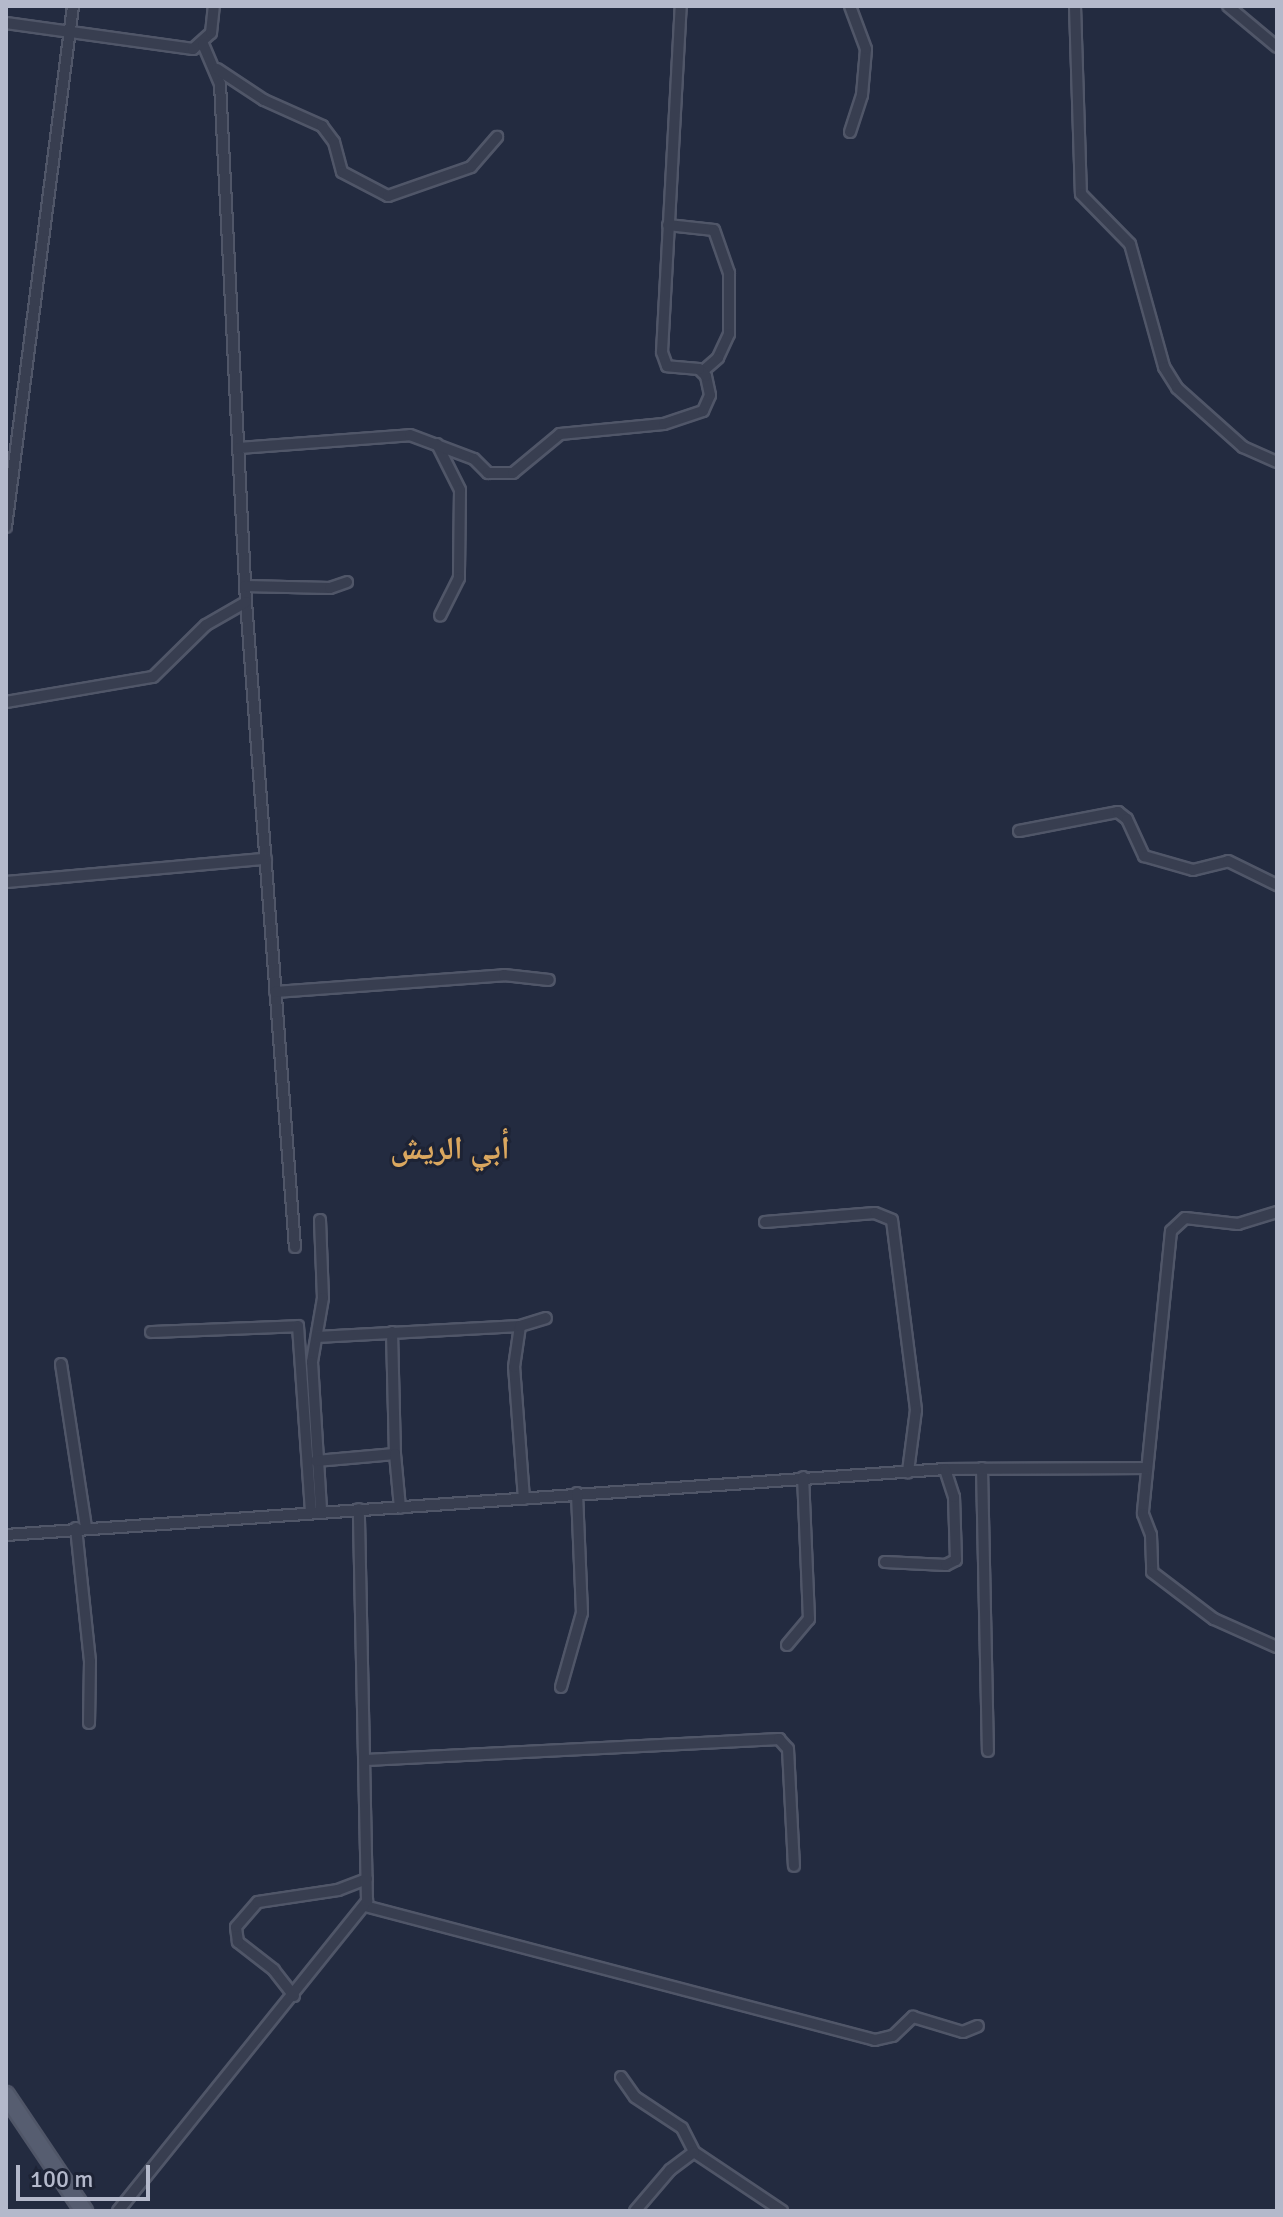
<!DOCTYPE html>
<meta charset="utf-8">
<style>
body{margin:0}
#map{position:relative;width:1283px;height:2217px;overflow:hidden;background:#232b40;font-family:Signika,"Noto Naskh Arabic",sans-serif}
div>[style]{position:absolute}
.roads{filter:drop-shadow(2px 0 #505668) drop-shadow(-2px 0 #505668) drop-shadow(0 2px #505668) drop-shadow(0 -2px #505668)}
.minor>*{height:10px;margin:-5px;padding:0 5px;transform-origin:5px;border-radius:5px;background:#383e50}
.primary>*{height:16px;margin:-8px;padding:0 8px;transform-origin:8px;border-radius:8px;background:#565d70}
span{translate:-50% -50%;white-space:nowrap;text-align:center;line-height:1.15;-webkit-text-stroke:6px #1d2335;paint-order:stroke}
.district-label{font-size:32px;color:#daa75f;font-weight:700}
.frame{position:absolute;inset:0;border:8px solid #b4b9cb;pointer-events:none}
.scale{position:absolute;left:16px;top:2165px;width:134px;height:36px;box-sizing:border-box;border:4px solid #b4b9cb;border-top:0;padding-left:10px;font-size:24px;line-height:28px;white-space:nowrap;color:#b4b9cb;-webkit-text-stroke:6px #1d2335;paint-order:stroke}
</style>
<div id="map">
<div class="roads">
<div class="minor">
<div style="left:1075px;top:6px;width:188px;rotate:88.2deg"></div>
<div style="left:1081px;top:194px;width:70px;rotate:45.6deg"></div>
<div style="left:1130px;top:244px;width:128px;rotate:74.5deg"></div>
<div style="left:1164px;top:367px;width:25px;rotate:58deg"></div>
<div style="left:1177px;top:388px;width:89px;rotate:41.8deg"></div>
<div style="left:1243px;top:447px;width:37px;rotate:24deg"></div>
<div style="left:1228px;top:6px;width:64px;rotate:39.9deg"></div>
<div style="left:6px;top:23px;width:189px;rotate:7.9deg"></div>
<div style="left:193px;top:49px;width:24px;rotate:-42deg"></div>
<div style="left:211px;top:33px;width:27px;rotate:-84deg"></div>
<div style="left:203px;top:44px;width:43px;rotate:67deg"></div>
<div style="left:220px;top:84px;width:519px;rotate:87.13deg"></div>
<div style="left:246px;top:602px;width:647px;rotate:85.66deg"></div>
<div style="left:217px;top:69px;width:56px;rotate:33.4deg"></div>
<div style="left:264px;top:100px;width:64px;rotate:24.1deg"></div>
<div style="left:322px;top:126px;width:20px;rotate:53deg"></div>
<div style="left:334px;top:142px;width:31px;rotate:75deg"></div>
<div style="left:342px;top:172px;width:52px;rotate:27.6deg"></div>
<div style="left:388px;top:196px;width:88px;rotate:-19.3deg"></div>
<div style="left:471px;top:167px;width:40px;rotate:-49deg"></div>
<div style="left:850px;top:132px;width:39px;rotate:-72deg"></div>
<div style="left:862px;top:95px;width:46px;rotate:-85deg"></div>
<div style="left:866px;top:49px;width:46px;rotate:-110.4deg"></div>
<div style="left:668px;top:225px;width:46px;rotate:6.2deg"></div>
<div style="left:714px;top:230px;width:46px;rotate:70.8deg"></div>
<div style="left:729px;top:273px;width:61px;rotate:90deg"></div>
<div style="left:729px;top:334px;width:26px;rotate:115deg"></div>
<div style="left:718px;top:358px;width:21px;rotate:139deg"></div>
<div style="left:437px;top:444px;width:51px;rotate:63.4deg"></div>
<div style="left:460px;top:490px;width:88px;rotate:90.7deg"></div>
<div style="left:459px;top:578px;width:42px;rotate:116.6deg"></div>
<div style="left:239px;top:448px;width:171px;rotate:-4.3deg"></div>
<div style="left:410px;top:435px;width:68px;rotate:20.6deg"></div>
<div style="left:474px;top:459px;width:20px;rotate:45deg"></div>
<div style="left:488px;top:473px;width:25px"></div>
<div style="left:513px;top:473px;width:61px;rotate:-39.7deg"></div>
<div style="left:560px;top:434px;width:104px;rotate:-5.5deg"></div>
<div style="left:664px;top:424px;width:41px;rotate:-18.4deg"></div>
<div style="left:703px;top:411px;width:17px;rotate:-66deg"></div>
<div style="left:710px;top:395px;width:19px;rotate:-102deg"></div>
<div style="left:706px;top:376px;width:10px;rotate:-135deg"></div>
<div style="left:699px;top:369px;width:32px;rotate:-175deg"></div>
<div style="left:667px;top:366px;width:15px;rotate:-110deg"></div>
<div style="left:662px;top:352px;width:347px;rotate:-86.9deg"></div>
<div style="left:6px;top:527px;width:525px;rotate:-82.67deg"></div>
<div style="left:245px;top:586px;width:85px;rotate:1.3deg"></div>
<div style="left:330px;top:588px;width:18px;rotate:-19deg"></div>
<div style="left:6px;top:702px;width:149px;rotate:-9.7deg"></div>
<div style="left:153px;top:677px;width:74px;rotate:-44.5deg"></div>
<div style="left:206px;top:625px;width:46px;rotate:-29.9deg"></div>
<div style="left:1019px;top:831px;width:101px;rotate:-10.9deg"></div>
<div style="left:1118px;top:812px;width:11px;rotate:38deg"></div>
<div style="left:1127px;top:819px;width:41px;rotate:65.3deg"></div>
<div style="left:1144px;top:856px;width:51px;rotate:15.9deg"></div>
<div style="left:1193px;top:870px;width:36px;rotate:-14deg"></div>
<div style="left:1228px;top:861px;width:55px;rotate:26.1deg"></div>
<div style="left:6px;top:882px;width:261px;rotate:-5.1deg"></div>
<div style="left:275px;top:992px;width:230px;rotate:-4.2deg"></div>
<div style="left:504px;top:975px;width:45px;rotate:6.3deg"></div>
<div style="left:1277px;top:1212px;width:41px;rotate:162.9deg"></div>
<div style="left:1238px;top:1224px;width:53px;rotate:-173.5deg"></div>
<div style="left:1185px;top:1218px;width:19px;rotate:137deg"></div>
<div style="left:1171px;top:1231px;width:284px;rotate:95.7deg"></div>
<div style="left:1143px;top:1514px;width:22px;rotate:69deg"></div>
<div style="left:1151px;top:1535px;width:37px;rotate:88deg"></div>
<div style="left:1152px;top:1572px;width:78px;rotate:37.2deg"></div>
<div style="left:1214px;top:1619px;width:69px;rotate:24deg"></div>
<div style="left:320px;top:1220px;width:78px;rotate:87.8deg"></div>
<div style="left:323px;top:1298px;width:65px;rotate:99.8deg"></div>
<div style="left:312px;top:1362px;width:149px;rotate:86.5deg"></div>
<div style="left:765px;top:1222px;width:110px;rotate:-4.7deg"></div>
<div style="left:875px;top:1213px;width:18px;rotate:22deg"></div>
<div style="left:892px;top:1220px;width:192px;rotate:82.8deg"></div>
<div style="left:916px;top:1410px;width:63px;rotate:97.4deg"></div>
<div style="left:151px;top:1332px;width:147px;rotate:-2.3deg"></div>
<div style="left:298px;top:1326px;width:186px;rotate:86deg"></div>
<div style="left:392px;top:1332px;width:122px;rotate:88.6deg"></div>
<div style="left:317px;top:1337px;width:203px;rotate:-3.1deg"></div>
<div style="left:61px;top:1364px;width:165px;rotate:81.3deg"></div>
<div style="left:316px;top:1461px;width:79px;rotate:-5.1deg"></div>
<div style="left:395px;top:1454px;width:54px;rotate:84.7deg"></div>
<div style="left:982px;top:1468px;width:283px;rotate:88.8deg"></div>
<div style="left:524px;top:1499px;width:132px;rotate:-94.3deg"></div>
<div style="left:514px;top:1367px;width:41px;rotate:-81.7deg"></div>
<div style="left:520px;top:1326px;width:27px;rotate:-17deg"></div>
<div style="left:76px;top:1528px;width:134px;rotate:84deg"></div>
<div style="left:90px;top:1661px;width:62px;rotate:90.9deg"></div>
<div style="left:6px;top:1535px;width:941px;rotate:-4.02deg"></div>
<div style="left:945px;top:1469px;width:202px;rotate:-0.3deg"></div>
<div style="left:885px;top:1562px;width:61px;rotate:2.8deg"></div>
<div style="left:946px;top:1565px;width:11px;rotate:-27deg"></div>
<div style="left:956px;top:1560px;width:63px;rotate:-91.8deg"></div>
<div style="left:954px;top:1497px;width:29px;rotate:-108deg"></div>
<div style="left:787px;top:1645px;width:34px;rotate:-50deg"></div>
<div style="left:809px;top:1619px;width:142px;rotate:-92.4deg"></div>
<div style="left:561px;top:1687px;width:77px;rotate:-74.2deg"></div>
<div style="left:582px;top:1613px;width:120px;rotate:-92.4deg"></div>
<div style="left:366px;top:1760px;width:414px;rotate:-2.9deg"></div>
<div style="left:779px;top:1739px;width:13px;rotate:48deg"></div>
<div style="left:788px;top:1749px;width:117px;rotate:87.1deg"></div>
<div style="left:365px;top:1906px;width:527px;rotate:14.72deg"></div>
<div style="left:875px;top:2040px;width:18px;rotate:-13deg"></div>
<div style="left:893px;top:2036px;width:28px;rotate:-44deg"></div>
<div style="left:913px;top:2017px;width:52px;rotate:16.7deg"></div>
<div style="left:963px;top:2032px;width:16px;rotate:-22deg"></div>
<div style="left:294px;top:1996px;width:33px;rotate:-128deg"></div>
<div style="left:274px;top:1970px;width:46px;rotate:-142.1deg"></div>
<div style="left:238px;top:1942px;width:15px;rotate:-98deg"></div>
<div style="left:236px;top:1927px;width:33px;rotate:-49deg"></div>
<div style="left:258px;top:1902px;width:81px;rotate:-8.5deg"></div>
<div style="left:338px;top:1890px;width:31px;rotate:-21deg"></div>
<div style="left:621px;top:2077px;width:24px;rotate:55deg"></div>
<div style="left:635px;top:2097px;width:56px;rotate:33.4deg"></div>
<div style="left:682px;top:2128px;width:27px;rotate:63deg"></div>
<div style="left:694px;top:2152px;width:106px;rotate:33.8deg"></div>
<div style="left:118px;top:2211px;width:398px;rotate:-51.2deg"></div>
<div style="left:367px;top:1901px;width:392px;rotate:-91.2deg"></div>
<div style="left:635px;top:2211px;width:54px;rotate:-49.5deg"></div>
<div style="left:670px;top:2170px;width:30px;rotate:-37deg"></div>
</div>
<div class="primary">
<div style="left:6px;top:2095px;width:140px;rotate:56.1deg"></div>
</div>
</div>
<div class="district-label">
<span style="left:450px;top:1149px">أبي الريش</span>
</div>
<div class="frame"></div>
<div class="scale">100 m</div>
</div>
